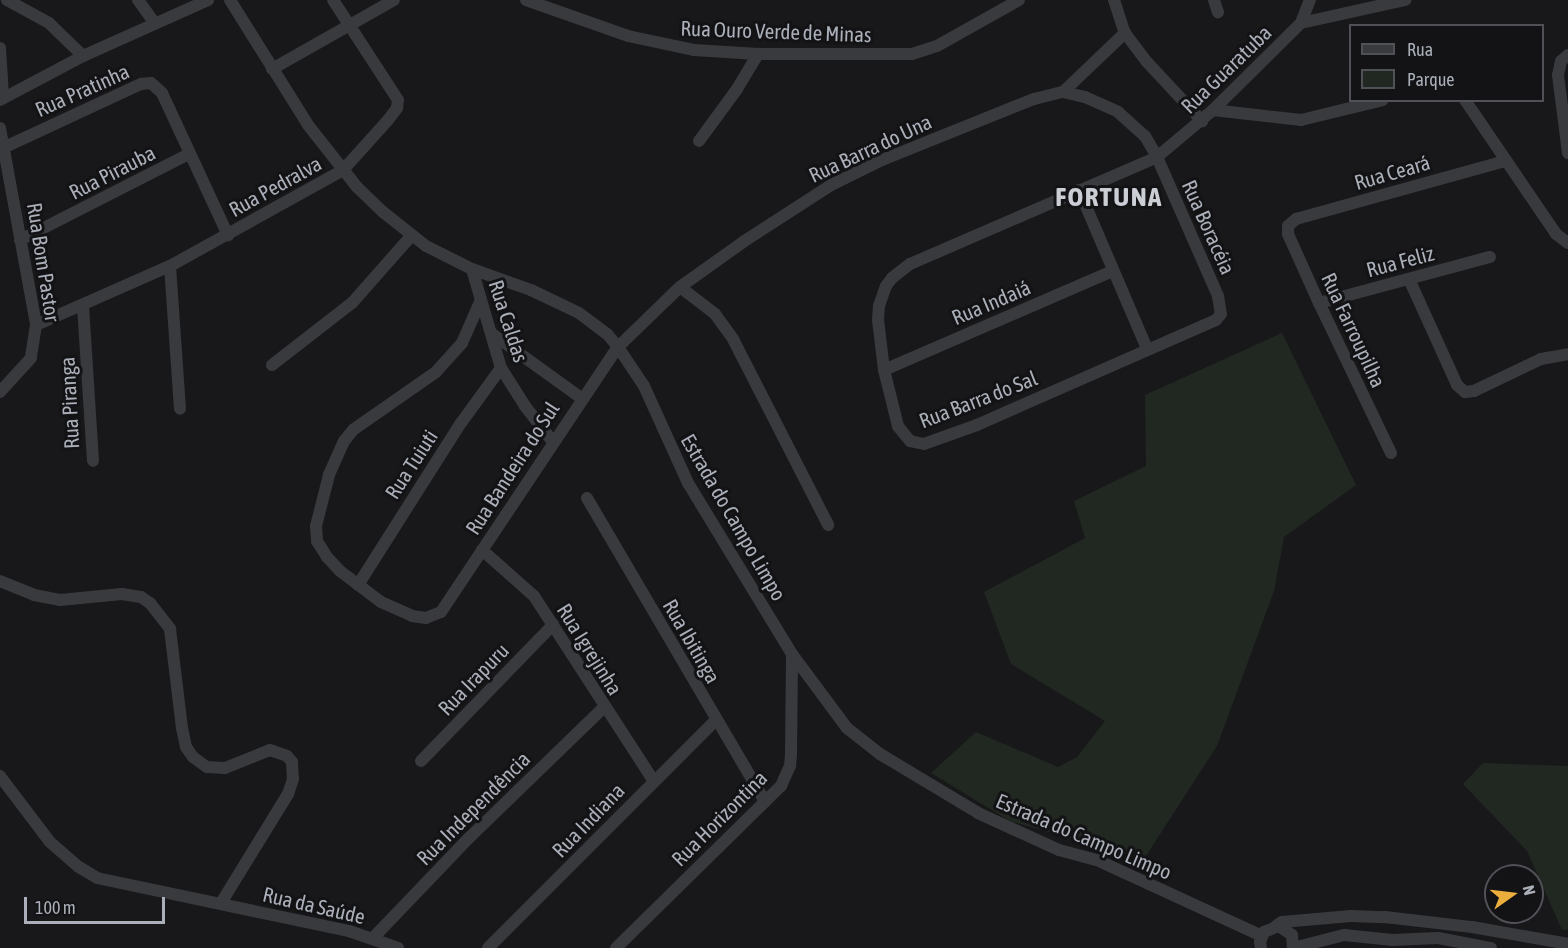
<!DOCTYPE html>
<meta charset="utf-8">
<style>
body{margin:0}
#map{position:relative;width:1568px;height:948px;overflow:hidden;background:#18181a;font-family:"Asap Condensed",sans-serif}
div>[style]{position:absolute}
.green>*{inset:0;background:#202821}
.minor>*{height:12px;margin:-6px;padding:0 6px;transform-origin:6px;border-radius:6px;background:#393a3e}
span{translate:-50% -50%;white-space:nowrap;text-align:center;line-height:1.15;-webkit-text-stroke:6px #131315;paint-order:stroke}
.street-label{font-size:21px;color:#aaafb9}
.district-label{font-size:27px;color:#cbced5;font-weight:700;letter-spacing:1.5px}
.legend{position:absolute;left:1349px;top:24px;width:195px;height:78px;box-sizing:border-box;background:#131315;border:2px solid #4f5157;margin:0;padding:8px 10px;list-style:none;font-size:18px;color:#aaafb9}
.legend li{display:flex;align-items:center;gap:12px;height:30px}
.legend b{width:30px;border:2px solid #4f5157}
.north{position:absolute;left:1484px;top:864px;width:60px;height:60px;box-sizing:border-box;background:#131315;border:2px solid #4f5157;border-radius:50%;rotate:76deg;font-size:16px;font-weight:700;line-height:24px;text-align:center;color:#aaafb9}
.north::after{content:'';display:block;margin:auto;width:21px;height:27px;background:#ecaf3d;clip-path:polygon(50% 0,100% 100%,50% 72%,0 100%)}
.scale{position:absolute;left:24px;top:897px;width:141px;height:27px;box-sizing:border-box;border:3px solid #aaafb9;border-top:0;padding-left:8px;font-size:18px;line-height:21px;white-space:nowrap;color:#aaafb9;-webkit-text-stroke:4px #131315;paint-order:stroke}
</style>
<div id="map">
<div class="green">
<div style="clip-path:polygon(1282px 333px,1356px 485px,1284px 537px,1274px 591px,1217px 746px,1144px 859px,1010px 821px,931px 773px,976px 732px,1058px 767px,1077px 757px,1105px 721px,1011px 664px,984px 592px,1085px 538px,1074px 501px,1146px 466px,1145px 395px)"></div>
<div style="clip-path:polygon(1483px 763px,1568px 766px,1568px 930px,1562px 930px,1527px 851px,1463px 784px)"></div>
</div>
<div class="minor">
<div style="left:7px;top:0;width:48px;rotate:28.7deg"></div>
<div style="left:49px;top:23px;width:47px;rotate:44.1deg"></div>
<div style="left:138px;top:0;width:29px;rotate:54deg"></div>
<div style="left:230px;top:0;width:147px;rotate:58deg"></div>
<div style="left:308px;top:125px;width:79px;rotate:51.7deg"></div>
<div style="left:357px;top:187px;width:36px;rotate:44deg"></div>
<div style="left:383px;top:212px;width:55px;rotate:38.3deg"></div>
<div style="left:426px;top:246px;width:51px;rotate:26.6deg"></div>
<div style="left:472px;top:269px;width:63px;rotate:19.6deg"></div>
<div style="left:531px;top:290px;width:53px;rotate:25.6deg"></div>
<div style="left:579px;top:313px;width:36px;rotate:37deg"></div>
<div style="left:608px;top:335px;width:16px;rotate:50deg"></div>
<div style="left:618px;top:347px;width:47px;rotate:56.3deg"></div>
<div style="left:644px;top:386px;width:107px;rotate:65.6deg"></div>
<div style="left:688px;top:483px;width:200px;rotate:58.7deg"></div>
<div style="left:792px;top:654px;width:92px;rotate:53.4deg"></div>
<div style="left:847px;top:728px;width:42px;rotate:38.2deg"></div>
<div style="left:880px;top:754px;width:114px;rotate:31deg"></div>
<div style="left:978px;top:813px;width:89px;rotate:24.6deg"></div>
<div style="left:1059px;top:850px;width:39px;rotate:15deg"></div>
<div style="left:1097px;top:860px;width:29px;rotate:25deg"></div>
<div style="left:1123px;top:872px;width:153px;rotate:24.7deg"></div>
<div style="left:526px;top:0;width:108px;rotate:19.4deg"></div>
<div style="left:628px;top:36px;width:67px;rotate:12deg"></div>
<div style="left:694px;top:50px;width:64px;rotate:3.6deg"></div>
<div style="left:758px;top:54px;width:154px"></div>
<div style="left:912px;top:54px;width:26px;rotate:-18deg"></div>
<div style="left:937px;top:46px;width:94px;rotate:-29.3deg"></div>
<div style="left:1114px;top:0;width:35px;rotate:72deg"></div>
<div style="left:1125px;top:33px;width:36px;rotate:53deg"></div>
<div style="left:1147px;top:62px;width:81px;rotate:47deg"></div>
<div style="left:1214px;top:0;width:13px;rotate:72deg"></div>
<div style="left:1301px;top:23px;width:107px;rotate:-12.5deg"></div>
<div style="left:0;top:48px;width:48px;rotate:86.4deg"></div>
<div style="left:1568px;top:55px;width:9px;rotate:139deg"></div>
<div style="left:1561px;top:61px;width:14px;rotate:102deg"></div>
<div style="left:1558px;top:75px;width:79px;rotate:82.7deg"></div>
<div style="left:272px;top:69px;width:140px;rotate:-29.5deg"></div>
<div style="left:1063px;top:92px;width:86px;rotate:-43.6deg"></div>
<div style="left:0;top:100px;width:94px;rotate:-27.9deg"></div>
<div style="left:83px;top:56px;width:137px;rotate:-24.1deg"></div>
<div style="left:1465px;top:100px;width:162px;rotate:55.8deg"></div>
<div style="left:1556px;top:234px;width:15px;rotate:37deg"></div>
<div style="left:1213px;top:110px;width:89px;rotate:6.5deg"></div>
<div style="left:1301px;top:120px;width:84px;rotate:-13.7deg"></div>
<div style="left:0;top:128px;width:200px;rotate:79.6deg"></div>
<div style="left:36px;top:325px;width:33px;rotate:99deg"></div>
<div style="left:31px;top:358px;width:46px;rotate:132.4deg"></div>
<div style="left:699px;top:141px;width:64px;rotate:-53.8deg"></div>
<div style="left:737px;top:89px;width:41px;rotate:-59deg"></div>
<div style="left:5px;top:147px;width:150px;rotate:-24.9deg"></div>
<div style="left:141px;top:84px;width:10px;rotate:-6deg"></div>
<div style="left:151px;top:83px;width:15px;rotate:42deg"></div>
<div style="left:162px;top:93px;width:157px;rotate:65.1deg"></div>
<div style="left:1079px;top:190px;width:173px;rotate:66.8deg"></div>
<div style="left:20px;top:240px;width:190px;rotate:-27deg"></div>
<div style="left:170px;top:266px;width:143px;rotate:86deg"></div>
<div style="left:472px;top:269px;width:103px;rotate:73.7deg"></div>
<div style="left:501px;top:368px;width:45px;rotate:57.7deg"></div>
<div style="left:525px;top:406px;width:46px;rotate:52.1deg"></div>
<div style="left:1409px;top:279px;width:116px;rotate:65.6deg"></div>
<div style="left:1457px;top:385px;width:11px;rotate:41deg"></div>
<div style="left:1465px;top:392px;width:9px;rotate:-6deg"></div>
<div style="left:1474px;top:391px;width:74px;rotate:-25.5deg"></div>
<div style="left:1541px;top:359px;width:27px;rotate:-10deg"></div>
<div style="left:680px;top:287px;width:44px;rotate:37.6deg"></div>
<div style="left:715px;top:314px;width:31px;rotate:54deg"></div>
<div style="left:733px;top:339px;width:209px;rotate:62.9deg"></div>
<div style="left:480px;top:302px;width:45px;rotate:113.7deg"></div>
<div style="left:462px;top:343px;width:39px;rotate:132deg"></div>
<div style="left:436px;top:372px;width:101px;rotate:145.1deg"></div>
<div style="left:353px;top:430px;width:14px;rotate:129deg"></div>
<div style="left:344px;top:441px;width:37px;rotate:114deg"></div>
<div style="left:329px;top:475px;width:53px;rotate:104.3deg"></div>
<div style="left:316px;top:526px;width:15px;rotate:86deg"></div>
<div style="left:317px;top:541px;width:19px;rotate:58deg"></div>
<div style="left:327px;top:557px;width:19px;rotate:47deg"></div>
<div style="left:340px;top:571px;width:51px;rotate:37.1deg"></div>
<div style="left:381px;top:602px;width:34px;rotate:24deg"></div>
<div style="left:412px;top:616px;width:14px;rotate:8deg"></div>
<div style="left:426px;top:618px;width:16px;rotate:-22deg"></div>
<div style="left:441px;top:612px;width:319px;rotate:-56.3deg"></div>
<div style="left:618px;top:347px;width:86px;rotate:-44.1deg"></div>
<div style="left:680px;top:287px;width:77px;rotate:-35.5deg"></div>
<div style="left:743px;top:242px;width:105px;rotate:-32.9deg"></div>
<div style="left:831px;top:185px;width:57px;rotate:-26.1deg"></div>
<div style="left:882px;top:160px;width:164px;rotate:-21.9deg"></div>
<div style="left:1034px;top:99px;width:30px;rotate:-14deg"></div>
<div style="left:1063px;top:92px;width:23px;rotate:13deg"></div>
<div style="left:1085px;top:97px;width:36px;rotate:24deg"></div>
<div style="left:1118px;top:112px;width:36px;rotate:42deg"></div>
<div style="left:1145px;top:136px;width:24px;rotate:60deg"></div>
<div style="left:1157px;top:157px;width:152px;rotate:66.3deg"></div>
<div style="left:1218px;top:296px;width:18px;rotate:81deg"></div>
<div style="left:1221px;top:314px;width:8px;rotate:130deg"></div>
<div style="left:1216px;top:320px;width:261px;rotate:156.3deg"></div>
<div style="left:977px;top:425px;width:56px;rotate:160.3deg"></div>
<div style="left:924px;top:444px;width:14px;rotate:-168deg"></div>
<div style="left:910px;top:441px;width:19px;rotate:-129deg"></div>
<div style="left:898px;top:426px;width:58px;rotate:-104deg"></div>
<div style="left:884px;top:370px;width:50px;rotate:-96.8deg"></div>
<div style="left:878px;top:320px;width:14px;rotate:-86deg"></div>
<div style="left:879px;top:306px;width:21px;rotate:-71deg"></div>
<div style="left:886px;top:286px;width:10px;rotate:-53deg"></div>
<div style="left:892px;top:278px;width:23px;rotate:-38deg"></div>
<div style="left:910px;top:264px;width:269px;rotate:-23.4deg"></div>
<div style="left:1157px;top:157px;width:73px;rotate:-40deg"></div>
<div style="left:1213px;top:110px;width:124px;rotate:-44.7deg"></div>
<div style="left:1301px;top:23px;width:25px;rotate:-69deg"></div>
<div style="left:1319px;top:303px;width:177px;rotate:-15.1deg"></div>
<div style="left:83px;top:306px;width:155px;rotate:86.3deg"></div>
<div style="left:36px;top:325px;width:146px;rotate:-23.8deg"></div>
<div style="left:170px;top:266px;width:198px;rotate:-29deg"></div>
<div style="left:343px;top:170px;width:67px;rotate:-48deg"></div>
<div style="left:388px;top:120px;width:15px;rotate:-53deg"></div>
<div style="left:397px;top:108px;width:8px;rotate:-83deg"></div>
<div style="left:398px;top:100px;width:119px;rotate:-123deg"></div>
<div style="left:491px;top:333px;width:111px;rotate:35.8deg"></div>
<div style="left:272px;top:365px;width:101px;rotate:-37.8deg"></div>
<div style="left:352px;top:303px;width:89px;rotate:-48.6deg"></div>
<div style="left:884px;top:370px;width:249px;rotate:-23.4deg"></div>
<div style="left:1391px;top:453px;width:166px;rotate:-115.6deg"></div>
<div style="left:1319px;top:303px;width:76px;rotate:-114.2deg"></div>
<div style="left:1288px;top:234px;width:8px;rotate:-90deg"></div>
<div style="left:1288px;top:226px;width:11px;rotate:-41deg"></div>
<div style="left:1296px;top:219px;width:217px;rotate:-15.5deg"></div>
<div style="left:587px;top:498px;width:352px;rotate:59.6deg"></div>
<div style="left:482px;top:550px;width:69px;rotate:41.5deg"></div>
<div style="left:534px;top:596px;width:219px;rotate:57.1deg"></div>
<div style="left:0;top:581px;width:37px;rotate:22deg"></div>
<div style="left:34px;top:595px;width:26px;rotate:11deg"></div>
<div style="left:60px;top:600px;width:62px;rotate:-5.5deg"></div>
<div style="left:122px;top:594px;width:19px;rotate:9deg"></div>
<div style="left:141px;top:597px;width:11px;rotate:34deg"></div>
<div style="left:150px;top:603px;width:33px;rotate:52deg"></div>
<div style="left:170px;top:629px;width:100px;rotate:83.1deg"></div>
<div style="left:182px;top:728px;width:19px;rotate:78deg"></div>
<div style="left:186px;top:747px;width:12px;rotate:55deg"></div>
<div style="left:193px;top:757px;width:17px;rotate:36deg"></div>
<div style="left:207px;top:767px;width:18px;rotate:3deg"></div>
<div style="left:225px;top:768px;width:48px;rotate:-21.8deg"></div>
<div style="left:270px;top:750px;width:18px;rotate:19deg"></div>
<div style="left:287px;top:756px;width:8px;rotate:50deg"></div>
<div style="left:292px;top:762px;width:17px;rotate:87deg"></div>
<div style="left:293px;top:779px;width:16px;rotate:108deg"></div>
<div style="left:288px;top:794px;width:128px;rotate:121.6deg"></div>
<div style="left:358px;top:585px;width:192px;rotate:-57.6deg"></div>
<div style="left:461px;top:423px;width:68px;rotate:-54deg"></div>
<div style="left:421px;top:761px;width:190px;rotate:-45.9deg"></div>
<div style="left:0;top:776px;width:83px;rotate:52.9deg"></div>
<div style="left:50px;top:842px;width:38px;rotate:41deg"></div>
<div style="left:79px;top:867px;width:21px;rotate:31deg"></div>
<div style="left:97px;top:878px;width:258px;rotate:11.9deg"></div>
<div style="left:349px;top:931px;width:52px;rotate:19.1deg"></div>
<div style="left:1276px;top:926px;width:7px;rotate:-34deg"></div>
<div style="left:1282px;top:922px;width:69px;rotate:-5deg"></div>
<div style="left:1351px;top:916px;width:34px;rotate:2deg"></div>
<div style="left:1385px;top:917px;width:88px;rotate:6.6deg"></div>
<div style="left:1472px;top:927px;width:97px;rotate:10deg"></div>
<div style="left:373px;top:938px;width:140px;rotate:-46.2deg"></div>
<div style="left:470px;top:837px;width:187px;rotate:-44.1deg"></div>
<div style="left:488px;top:948px;width:322px;rotate:-45deg"></div>
<div style="left:616px;top:948px;width:231px;rotate:-44.5deg"></div>
<div style="left:781px;top:786px;width:22px;rotate:-66deg"></div>
<div style="left:790px;top:766px;width:12px;rotate:-85deg"></div>
<div style="left:791px;top:754px;width:100px;rotate:-89.4deg"></div>
<div style="left:1261px;top:948px;width:6px;rotate:-99deg"></div>
<div style="left:1260px;top:942px;width:11px;rotate:-68deg"></div>
<div style="left:1264px;top:932px;width:16px;rotate:-22deg"></div>
<div style="left:1279px;top:926px;width:16px;rotate:35deg"></div>
<div style="left:1292px;top:935px;width:13px;rotate:86deg"></div>
<div style="left:1293px;top:948px;width:53px;rotate:-14.3deg"></div>
<div style="left:1344px;top:935px;width:49px;rotate:5.8deg"></div>
<div style="left:1393px;top:940px;width:45px;rotate:-2.5deg"></div>
<div style="left:1438px;top:938px;width:54px;rotate:10.7deg"></div>
</div>
<div class="street-label">
<span style="left:776px;top:31px;rotate:2deg">Rua Ouro Verde de Minas</span>
<span style="left:1226px;top:69px;rotate:-44deg">Rua Guaratuba</span>
<span style="left:82px;top:90px;rotate:-24deg">Rua Pratinha</span>
<span style="left:870px;top:148px;rotate:-25deg">Rua Barra do Una</span>
<span style="left:112px;top:172px;rotate:-27deg">Rua Pirauba</span>
<span style="left:1392px;top:172px;rotate:-16deg">Rua Ceará</span>
<span style="left:275px;top:186px;rotate:-29deg">Rua Pedralva</span>
<span style="left:1209px;top:227px;rotate:66deg">Rua Boracéia</span>
<span style="left:1400px;top:261px;rotate:-15deg">Rua Feliz</span>
<span style="left:44px;top:262px;rotate:81deg">Rua Bom Pastor</span>
<span style="left:991px;top:302px;rotate:-23deg">Rua Indaiá</span>
<span style="left:509px;top:321px;rotate:72deg">Rua Caldas</span>
<span style="left:1354px;top:330px;rotate:65deg">Rua Farroupilha</span>
<span style="left:978px;top:399px;rotate:-21deg">Rua Barra do Sal</span>
<span style="left:69px;top:403px;rotate:-93deg">Rua Piranga</span>
<span style="left:411px;top:464px;rotate:-57deg">Rua Tuiuti</span>
<span style="left:512px;top:468px;rotate:-57deg">Rua Bandeira do Sul</span>
<span style="left:734px;top:517px;rotate:60deg">Estrada do Campo Limpo</span>
<span style="left:692px;top:641px;rotate:60deg">Rua Ibitinga</span>
<span style="left:590px;top:649px;rotate:58deg">Rua Igrejinha</span>
<span style="left:473px;top:679px;rotate:-46deg">Rua Irapuru</span>
<span style="left:473px;top:808px;rotate:-45deg">Rua Independência</span>
<span style="left:719px;top:818px;rotate:-45deg">Rua Horizontina</span>
<span style="left:588px;top:820px;rotate:-46deg">Rua Indiana</span>
<span style="left:1084px;top:836px;rotate:23deg">Estrada do Campo Limpo</span>
<span style="left:314px;top:905px;rotate:13deg">Rua da Saúde</span>
</div>
<div class="district-label">
<span style="left:1109px;top:197px">FORTUNA</span>
</div>
<ul class="legend">
<li><b style="height:8px;background:#393a3e"></b>Rua</li>
<li><b style="height:16px;background:#202821"></b>Parque</li>
</ul>
<div class="north">N</div>
<div class="scale">100 m</div>
</div>
